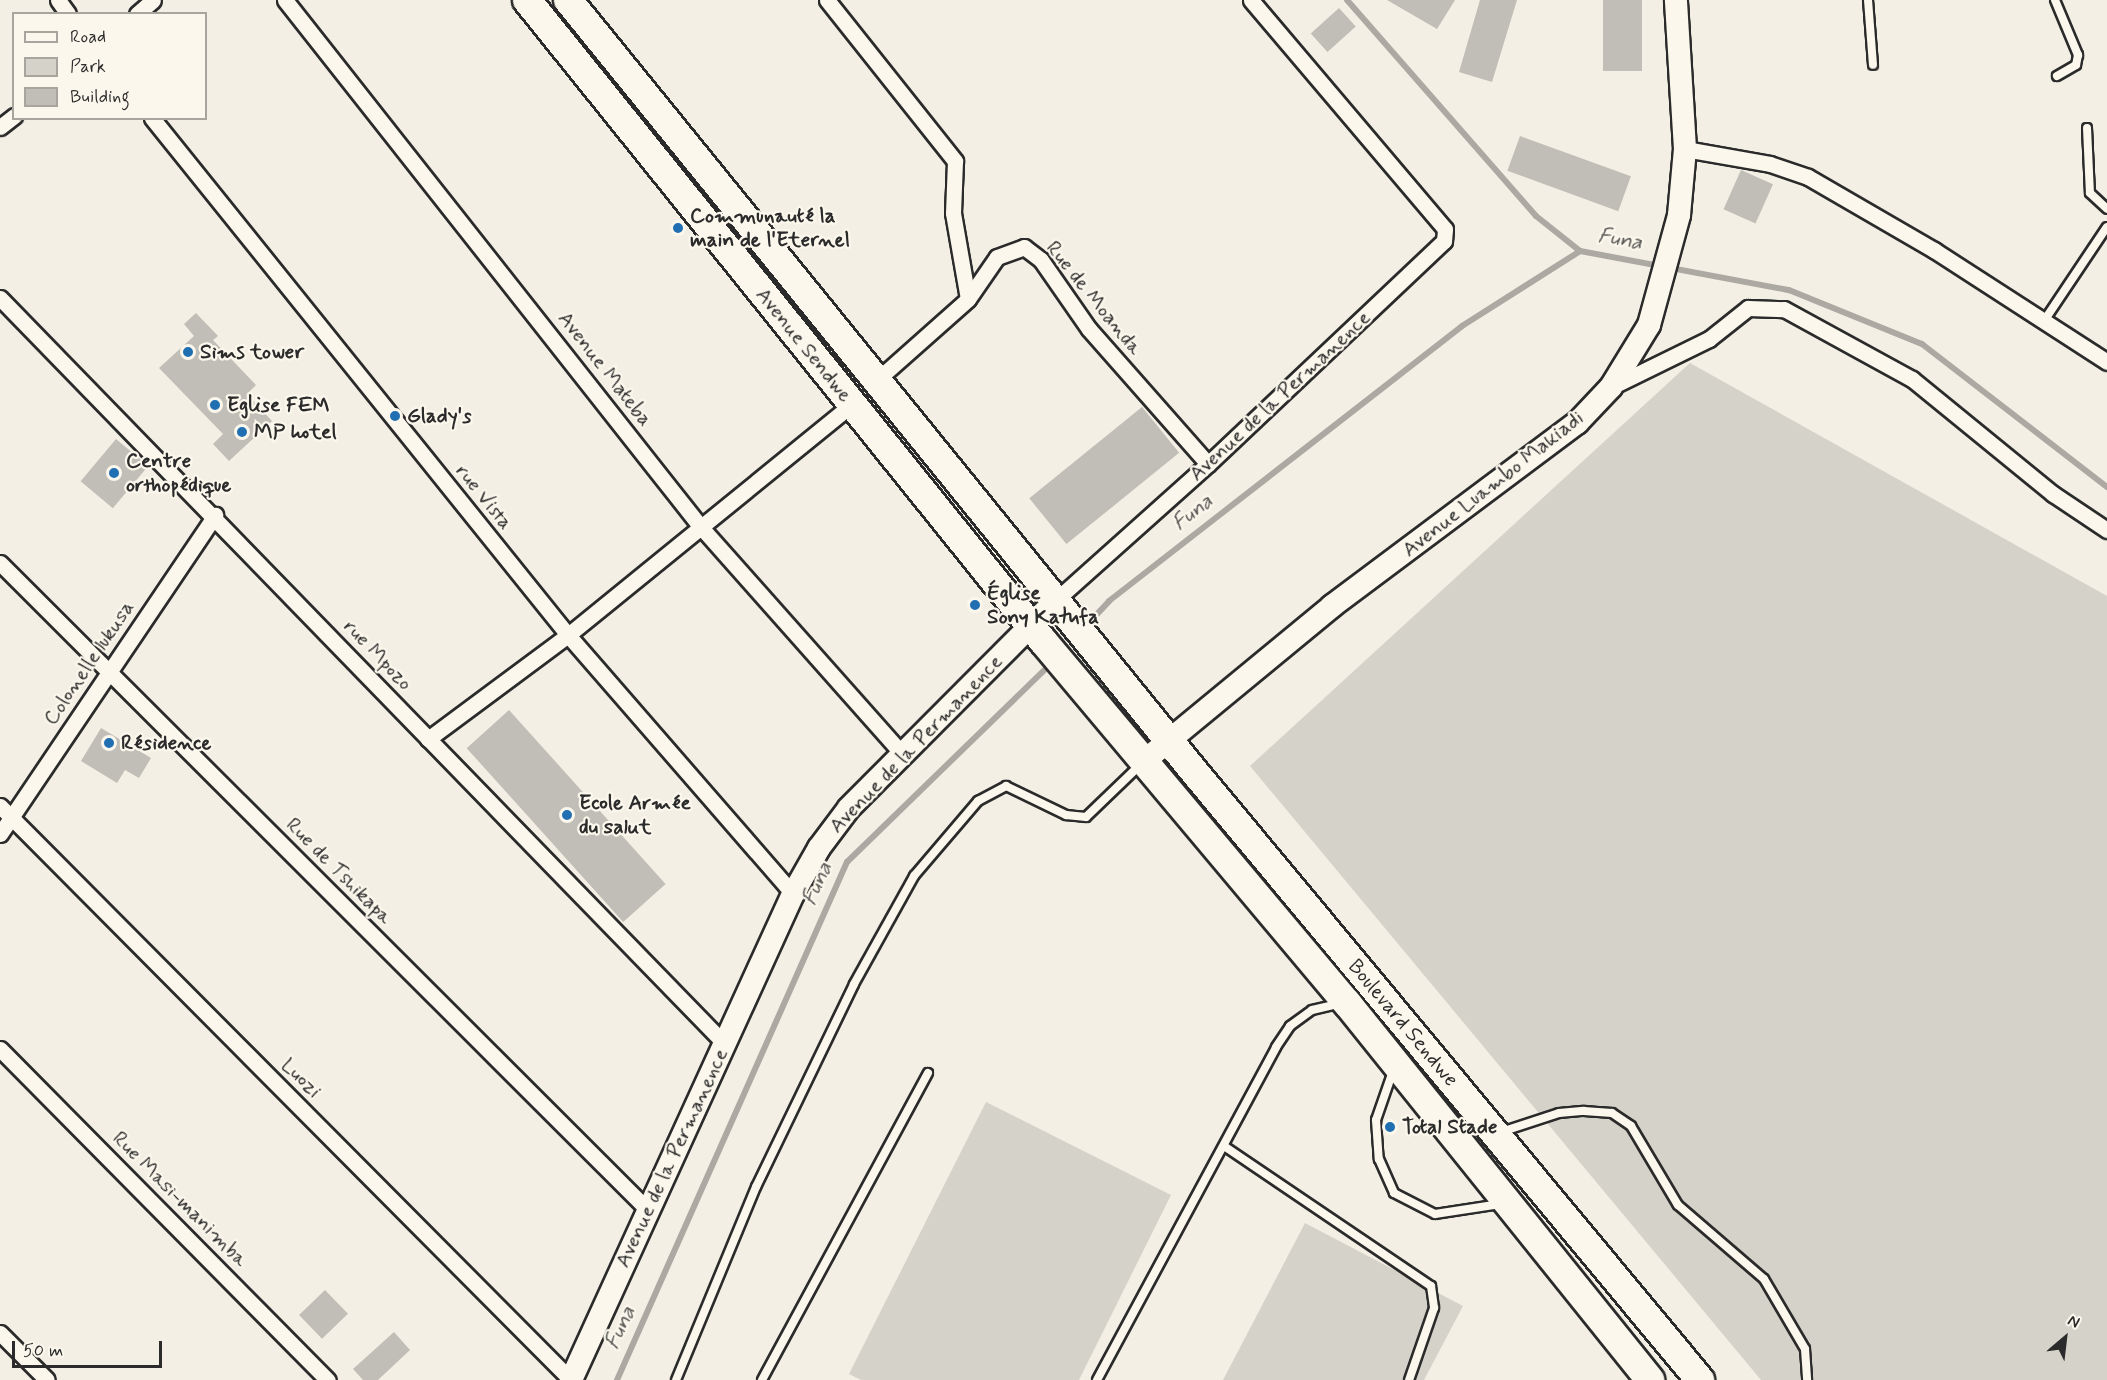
<!DOCTYPE html>
<meta charset="utf-8">
<style>
body{margin:0}
#map{position:relative;width:2107px;height:1380px;overflow:hidden;background:#f3efe4;font-family:Mynerve,sans-serif}
div>[style]{position:absolute}
.green>*{inset:0;background:#d5d2c9}
.stream>*{height:6px;margin:-3px;padding:0 3px;transform-origin:3px;border-radius:3px;background:#aca9a2}
.building>*{inset:0;background:#c0beb6;transform-origin:0 0}
.roads{filter:drop-shadow(2px 0 #2b2b2b) drop-shadow(-2px 0 #2b2b2b) drop-shadow(0 2px #2b2b2b) drop-shadow(0 -2px #2b2b2b)}
.lane>*{height:8px;margin:-4px;padding:0 4px;transform-origin:4px;border-radius:4px;background:#fbf7ec}
.street>*{height:15px;margin:-7.5px;padding:0 7.5px;transform-origin:7.5px;border-radius:7.5px;background:#fbf7ec}
.secondary>*{height:22px;margin:-11px;padding:0 11px;transform-origin:11px;border-radius:11px;background:#fbf7ec}
.highway>*{height:28px;margin:-14px;padding:0 14px;transform-origin:14px;border-radius:14px;background:#fbf7ec}
.dots>*{width:16px;height:16px;translate:-50% -50%;box-sizing:border-box;border:3px solid #fbf7ec;border-radius:50%}
span{translate:-50% -50%;white-space:nowrap;text-align:center;line-height:1.15;-webkit-text-stroke:4.5px #fbf7ec;paint-order:stroke}
.poi-label{font-size:21px;color:#2b2b2b;font-weight:700}
.left{translate:0 -50%;text-align:left}
.street-label{font-size:21px;color:#2b2b2b}
.water-label{font-size:22px;color:#585755;font-style:italic}
.legend{position:absolute;left:12px;top:12px;width:195px;height:108px;box-sizing:border-box;background:#fbf7ec;border:2px solid #a8a59f;margin:0;padding:8px 10px;list-style:none;font-size:18px;color:#2b2b2b}
.legend li{display:flex;align-items:center;gap:12px;height:30px}
.legend b{width:30px;border:2px solid #a8a59f}
.north{position:absolute;left:2035px;top:1308px;width:60px;height:60px;-webkit-text-stroke:4px #fbf7ec;paint-order:stroke;rotate:28deg;font-size:16px;font-weight:700;line-height:24px;text-align:center;color:#2b2b2b}
.north::after{content:'';display:block;margin:auto;width:21px;height:27px;background:#2b2b2b;clip-path:polygon(50% 0,100% 100%,50% 72%,0 100%)}
.scale{position:absolute;left:12px;top:1341px;width:150px;height:27px;box-sizing:border-box;border:3px solid #2b2b2b;border-top:0;padding-left:8px;font-size:18px;line-height:21px;white-space:nowrap;color:#2b2b2b;-webkit-text-stroke:4px #fbf7ec;paint-order:stroke}
</style>
<div id="map">
<div class="green">
<div style="clip-path:polygon(1690px 363px,2107px 596px,2107px 1380px,1761px 1380px,1250px 766px)"></div>
<div style="clip-path:polygon(986px 1102px,1171px 1195px,1079px 1380px,861px 1380px,849px 1374px)"></div>
<div style="clip-path:polygon(1305px 1223px,1463px 1306px,1424px 1380px,1223px 1380px)"></div>
</div>
<div class="stream">
<div style="left:1347px;top:0;width:287px;rotate:48.8deg"></div>
<div style="left:1536px;top:216px;width:56px;rotate:38.5deg"></div>
<div style="left:1086px;top:626px;width:34px;rotate:-47deg"></div>
<div style="left:1109px;top:601px;width:447px;rotate:-37.9deg"></div>
<div style="left:1462px;top:326px;width:140px;rotate:-32.4deg"></div>
<div style="left:1580px;top:251px;width:213px;rotate:10.6deg"></div>
<div style="left:1789px;top:290px;width:144px;rotate:22.1deg"></div>
<div style="left:1922px;top:344px;width:234px;rotate:37.7deg"></div>
<div style="left:617px;top:1380px;width:567px;rotate:-66.06deg"></div>
<div style="left:847px;top:862px;width:287px;rotate:-44.2deg"></div>
</div>
<div class="building">
<div style="clip-path:polygon(1387px 0,1455px 0,1437px 29px)"></div>
<div style="clip-path:polygon(1480px 0,1517px 0,1492px 82px,1459px 72px)"></div>
<div style="left:1603px;top:0;width:39px;height:71px"></div>
<div style="left:1339px;top:8px;width:25px;height:38px;rotate:48deg"></div>
<div style="left:1520px;top:136px;width:118px;height:37px;rotate:20deg"></div>
<div style="left:1741px;top:170px;width:35px;height:43px;rotate:24deg"></div>
<div style="clip-path:polygon(196px 313px,218px 336px,213px 340px,256px 385px,247px 394px,272px 421px,229px 461px,213px 444px,223px 434px,159px 368px,194px 336px,184px 324px)"></div>
<div style="left:1142px;top:407px;width:59px;height:145px;rotate:51deg"></div>
<div style="left:116px;top:439px;width:42px;height:55px;rotate:40deg"></div>
<div style="left:509px;top:710px;width:234px;height:57px;rotate:48deg"></div>
<div style="clip-path:polygon(101px 728px,151px 758px,139px 778px,125px 770px,117px 783px,81px 761px)"></div>
<div style="left:325px;top:1290px;width:33px;height:36px;rotate:46deg"></div>
<div style="clip-path:polygon(394px 1332px,410px 1350px,378px 1380px,363px 1380px,353px 1369px)"></div>
</div>
<div class="roads">
<div class="lane">
<div style="left:1868px;top:0;width:65px;rotate:85.6deg"></div>
<div style="left:2055px;top:0;width:60px;rotate:67.3deg"></div>
<div style="left:2078px;top:55px;width:10px;rotate:101deg"></div>
<div style="left:2076px;top:65px;width:22px;rotate:150deg"></div>
<div style="left:2087px;top:128px;width:65px;rotate:87.4deg"></div>
<div style="left:2090px;top:193px;width:23px;rotate:43deg"></div>
<div style="left:2044px;top:321px;width:113px;rotate:-56.2deg"></div>
<div style="left:1393px;top:1071px;width:52px;rotate:109.1deg"></div>
<div style="left:1376px;top:1120px;width:39px;rotate:86deg"></div>
<div style="left:1379px;top:1159px;width:37px;rotate:66deg"></div>
<div style="left:1394px;top:1193px;width:46px;rotate:27.1deg"></div>
<div style="left:1435px;top:1214px;width:66px;rotate:-8.7deg"></div>
<div style="left:1501px;top:1132px;width:61px;rotate:-18.1deg"></div>
<div style="left:1559px;top:1113px;width:25px;rotate:-5deg"></div>
<div style="left:1584px;top:1111px;width:28px;rotate:4deg"></div>
<div style="left:1612px;top:1113px;width:23px;rotate:34deg"></div>
<div style="left:1631px;top:1126px;width:92px;rotate:59.3deg"></div>
<div style="left:1678px;top:1205px;width:113px;rotate:40.7deg"></div>
<div style="left:1764px;top:1279px;width:81px;rotate:59.6deg"></div>
<div style="left:1805px;top:1349px;width:31px;rotate:86deg"></div>
<div style="left:1224px;top:1146px;width:250px;rotate:34.1deg"></div>
<div style="left:1431px;top:1286px;width:22px;rotate:82deg"></div>
<div style="left:1434px;top:1308px;width:76px;rotate:109.1deg"></div>
<div style="left:676px;top:1380px;width:209px;rotate:-67.5deg"></div>
<div style="left:756px;top:1187px;width:225px;rotate:-64.2deg"></div>
<div style="left:854px;top:984px;width:124px;rotate:-60.9deg"></div>
<div style="left:914px;top:876px;width:99px;rotate:-49.5deg"></div>
<div style="left:978px;top:801px;width:32px;rotate:-28deg"></div>
<div style="left:1006px;top:786px;width:67px;rotate:25.8deg"></div>
<div style="left:1066px;top:815px;width:20px;rotate:6deg"></div>
<div style="left:1086px;top:817px;width:75px;rotate:-43.9deg"></div>
<div style="left:762px;top:1380px;width:349px;rotate:-61.6deg"></div>
<div style="left:1097px;top:1380px;width:378px;rotate:-61.7deg"></div>
<div style="left:1276px;top:1047px;width:25px;rotate:-56deg"></div>
<div style="left:1290px;top:1026px;width:27px;rotate:-36deg"></div>
<div style="left:1312px;top:1010px;width:27px;rotate:-13deg"></div>
</div>
<div class="street">
<div style="left:58px;top:0;width:17px;rotate:54deg"></div>
<div style="left:285px;top:0;width:670px;rotate:51.73deg"></div>
<div style="left:700px;top:526px;width:306px;rotate:48.4deg"></div>
<div style="left:827px;top:0;width:206px;rotate:51.5deg"></div>
<div style="left:955px;top:161px;width:52px;rotate:92.2deg"></div>
<div style="left:953px;top:213px;width:87px;rotate:80.1deg"></div>
<div style="left:137px;top:14px;width:21px;rotate:-41deg"></div>
<div style="left:152px;top:118px;width:664px;rotate:51.18deg"></div>
<div style="left:568px;top:635px;width:343px;rotate:49deg"></div>
<div style="left:0;top:127px;width:18px;rotate:-38deg"></div>
<div style="left:1685px;top:149px;width:86px;rotate:10deg"></div>
<div style="left:1770px;top:164px;width:40px;rotate:18.9deg"></div>
<div style="left:1808px;top:177px;width:146px;rotate:30.1deg"></div>
<div style="left:1934px;top:250px;width:206px;rotate:32.9deg"></div>
<div style="left:0;top:298px;width:1039px;rotate:45.82deg"></div>
<div style="left:878px;top:379px;width:120px;rotate:-41.6deg"></div>
<div style="left:968px;top:299px;width:51px;rotate:-55.4deg"></div>
<div style="left:997px;top:257px;width:29px;rotate:-20deg"></div>
<div style="left:1024px;top:247px;width:21px;rotate:37deg"></div>
<div style="left:1041px;top:260px;width:84px;rotate:55.2deg"></div>
<div style="left:1089px;top:329px;width:180px;rotate:48.6deg"></div>
<div style="left:1611px;top:387px;width:109px;rotate:-26.1deg"></div>
<div style="left:1709px;top:339px;width:50px;rotate:-38.5deg"></div>
<div style="left:1748px;top:308px;width:36px;rotate:2deg"></div>
<div style="left:1784px;top:309px;width:146px;rotate:28.7deg"></div>
<div style="left:1912px;top:379px;width:182px;rotate:39.2deg"></div>
<div style="left:2053px;top:494px;width:65px;rotate:33.7deg"></div>
<div style="left:0;top:563px;width:916px;rotate:44.96deg"></div>
<div style="left:1057px;top:599px;width:203px;rotate:-41.8deg"></div>
<div style="left:1208px;top:464px;width:325px;rotate:-43.4deg"></div>
<div style="left:1444px;top:241px;width:12px;rotate:-85deg"></div>
<div style="left:1445px;top:229px;width:300px;rotate:-130.3deg"></div>
<div style="left:428px;top:739px;width:174px;rotate:-36.6deg"></div>
<div style="left:568px;top:635px;width:366px;rotate:-39.1deg"></div>
<div style="left:0;top:806px;width:810px;rotate:45.15deg"></div>
<div style="left:0;top:834px;width:385px;rotate:-56deg"></div>
<div style="left:0;top:1049px;width:466px;rotate:45.3deg"></div>
<div style="left:0;top:1333px;width:66px;rotate:45deg"></div>
</div>
<div class="secondary">
<div style="left:1143px;top:762px;width:245px;rotate:-39.5deg"></div>
<div style="left:1332px;top:606px;width:306px;rotate:-36.8deg"></div>
<div style="left:1577px;top:423px;width:50px;rotate:-46.6deg"></div>
<div style="left:1611px;top:387px;width:73px;rotate:-58.5deg"></div>
<div style="left:1649px;top:325px;width:114px;rotate:-74.7deg"></div>
<div style="left:1679px;top:215px;width:66px;rotate:-84.8deg"></div>
<div style="left:1685px;top:149px;width:149px;rotate:-93.5deg"></div>
<div style="left:571px;top:1380px;width:534px;rotate:-65.45deg"></div>
<div style="left:793px;top:894px;width:53px;rotate:-60.5deg"></div>
<div style="left:819px;top:848px;width:50px;rotate:-53.1deg"></div>
<div style="left:849px;top:808px;width:295px;rotate:-45.1deg"></div>
</div>
<div class="highway">
<div style="left:527px;top:0;width:823px;rotate:51.17deg"></div>
<div style="left:1043px;top:641px;width:473px;rotate:50deg"></div>
<div style="left:1347px;top:1003px;width:484px;rotate:51.2deg"></div>
<div style="left:568px;top:0;width:998px;rotate:50.94deg"></div>
<div style="left:1197px;top:775px;width:787px;rotate:50.26deg"></div>
</div>
</div>
<div class="dots">
<div style="left:678px;top:228px;background:#1f6fb2"></div>
<div style="left:188px;top:352px;background:#1f6fb2"></div>
<div style="left:215px;top:405px;background:#1f6fb2"></div>
<div style="left:395px;top:416px;background:#1f6fb2"></div>
<div style="left:242px;top:432px;background:#1f6fb2"></div>
<div style="left:114px;top:473px;background:#1f6fb2"></div>
<div style="left:975px;top:605px;background:#1f6fb2"></div>
<div style="left:109px;top:743px;background:#1f6fb2"></div>
<div style="left:567px;top:815px;background:#1f6fb2"></div>
<div style="left:1390px;top:1127px;background:#1f6fb2"></div>
</div>
<div class="poi-label">
<span class="left" style="left:690px;top:228px">Communauté la<br>main de l'Eternel</span>
<span class="left" style="left:200px;top:352px">Sims tower</span>
<span class="left" style="left:227px;top:405px">Eglise FEM</span>
<span class="left" style="left:407px;top:416px">Glady's</span>
<span class="left" style="left:254px;top:432px">MP hotel</span>
<span class="left" style="left:126px;top:473px">Centre<br>orthopédique</span>
<span class="left" style="left:987px;top:605px">Église<br>Sony Katufa</span>
<span class="left" style="left:121px;top:743px">Résidence</span>
<span class="left" style="left:579px;top:815px">Ecole Armée<br>du salut</span>
<span class="left" style="left:1402px;top:1127px">Total Stade</span>
</div>
<div class="street-label">
<span style="left:1094px;top:298px;rotate:51deg">Rue de Moanda</span>
<span style="left:804px;top:345px;rotate:51deg">Avenue Sendwe</span>
<span style="left:605px;top:369px;rotate:52deg">Avenue Mateba</span>
<span style="left:1280px;top:396px;rotate:-43deg">Avenue de la Permanence</span>
<span style="left:1493px;top:484px;rotate:-38deg">Avenue Luambo Makiadi</span>
<span style="left:484px;top:497px;rotate:51deg">rue Vista</span>
<span style="left:378px;top:655px;rotate:46deg">rue Mpozo</span>
<span style="left:89px;top:663px;rotate:-56deg">Colonelle lukusa</span>
<span style="left:916px;top:744px;rotate:-46deg">Avenue de la Permanence</span>
<span style="left:339px;top:871px;rotate:45deg">Rue de Tshikapa</span>
<span style="left:1403px;top:1023px;rotate:50deg">Boulevard Sendwe</span>
<span style="left:301px;top:1078px;rotate:45deg">Luozi</span>
<span style="left:672px;top:1158px;rotate:-65deg">Avenue de la Permanence</span>
<span style="left:180px;top:1199px;rotate:45deg">Rue Masi-manimba</span>
</div>
<div class="water-label">
<span style="left:1620px;top:240px;rotate:10deg">Funa</span>
<span style="left:1193px;top:513px;rotate:-38deg">Funa</span>
<span style="left:818px;top:884px;rotate:-66deg">Funa</span>
<span style="left:621px;top:1328px;rotate:-65deg">Funa</span>
</div>
<ul class="legend">
<li><b style="height:8px;background:#fbf7ec"></b>Road</li>
<li><b style="height:16px;background:#d5d2c9"></b>Park</li>
<li><b style="height:16px;background:#c0beb6"></b>Building</li>
</ul>
<div class="north">N</div>
<div class="scale">50 m</div>
</div>
